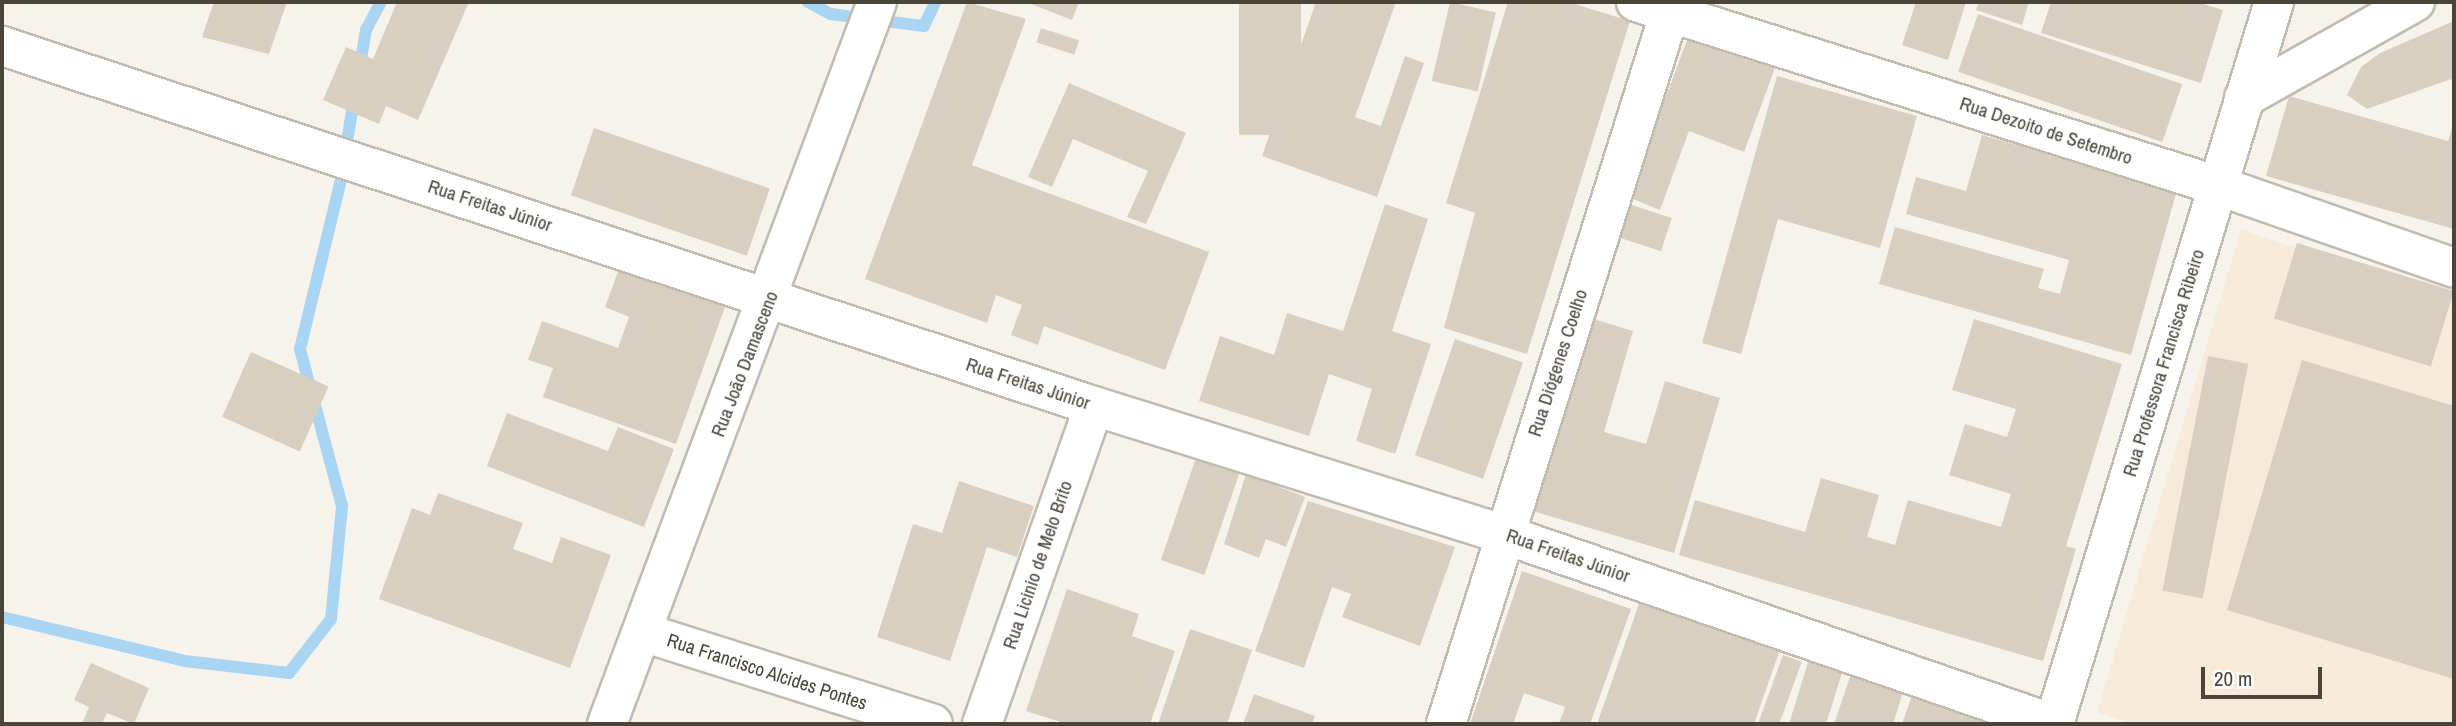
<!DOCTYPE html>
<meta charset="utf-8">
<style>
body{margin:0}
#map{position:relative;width:2456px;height:726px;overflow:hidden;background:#f6f3ec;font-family:"Archivo Narrow",sans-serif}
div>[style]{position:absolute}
.commercial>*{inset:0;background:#f7ead8}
.stream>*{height:12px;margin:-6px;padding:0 6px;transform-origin:6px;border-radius:6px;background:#a9d4f2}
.building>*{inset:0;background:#d8cfc1;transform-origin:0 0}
.roads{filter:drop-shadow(2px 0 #c2bbae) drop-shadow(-2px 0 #c2bbae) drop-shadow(0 2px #c2bbae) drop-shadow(0 -2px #c2bbae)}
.minor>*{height:38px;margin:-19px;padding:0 19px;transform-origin:19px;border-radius:19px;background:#fff}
span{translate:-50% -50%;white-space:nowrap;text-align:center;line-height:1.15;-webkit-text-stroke:5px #fff;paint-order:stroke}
.street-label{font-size:19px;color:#4b4439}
.frame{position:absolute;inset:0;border:4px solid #4b4439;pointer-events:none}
.scale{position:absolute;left:2201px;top:667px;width:121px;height:32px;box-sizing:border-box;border:4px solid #4b4439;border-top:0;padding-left:9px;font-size:21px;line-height:24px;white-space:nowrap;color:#4b4439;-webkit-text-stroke:5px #fff;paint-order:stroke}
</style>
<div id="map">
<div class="commercial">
<div style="clip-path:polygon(2241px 230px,2454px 298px,2454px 724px,2133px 724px,2097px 712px)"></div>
</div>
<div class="stream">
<div style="left:808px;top:2px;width:26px;rotate:28deg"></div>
<div style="left:831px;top:14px;width:94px;rotate:7.4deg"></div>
<div style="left:924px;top:26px;width:26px;rotate:-65deg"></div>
<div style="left:359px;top:71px;width:42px;rotate:-80.3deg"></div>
<div style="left:366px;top:30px;width:32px;rotate:-62deg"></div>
<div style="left:348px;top:136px;width:37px;rotate:-81deg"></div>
<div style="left:2px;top:617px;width:188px;rotate:13.5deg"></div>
<div style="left:185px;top:661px;width:105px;rotate:6.6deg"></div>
<div style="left:289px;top:673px;width:68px;rotate:-52.1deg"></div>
<div style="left:331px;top:619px;width:114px;rotate:-84.4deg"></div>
<div style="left:342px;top:506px;width:163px;rotate:-105deg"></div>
<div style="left:300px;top:349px;width:174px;rotate:-76.4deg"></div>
</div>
<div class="building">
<div style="clip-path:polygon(214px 2px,287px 2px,269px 54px,202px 37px)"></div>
<div style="clip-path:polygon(397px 2px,469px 2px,418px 120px,386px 106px,379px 124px,323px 100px,346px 47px,373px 59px)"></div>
<div style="clip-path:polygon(967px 2px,1026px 19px,972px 165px,1209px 252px,1165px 370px,1044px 326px,1038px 345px,1011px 335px,1022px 305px,996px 295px,987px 323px,865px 279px)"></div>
<div style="clip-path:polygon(1026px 2px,1079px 2px,1072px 20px)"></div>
<div style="left:1239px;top:2px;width:62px;height:133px"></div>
<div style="clip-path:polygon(1316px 2px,1396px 2px,1355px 117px,1381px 126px,1405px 56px,1424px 63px,1377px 197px,1262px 156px)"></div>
<div style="left:1450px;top:2px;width:47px;height:81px;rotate:13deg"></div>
<div style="clip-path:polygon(1508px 2px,1568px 2px,1630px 21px,1527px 354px,1444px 328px,1475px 213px,1446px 203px)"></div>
<div style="clip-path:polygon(1916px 2px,1966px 2px,1948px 60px,1902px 45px)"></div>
<div style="clip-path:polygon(1979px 2px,2029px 2px,2022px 25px,1976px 10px)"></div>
<div style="clip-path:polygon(2051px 2px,2197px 2px,2223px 10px,2201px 83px,2041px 33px)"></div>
<div style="left:1978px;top:14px;width:216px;height:61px;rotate:19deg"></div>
<div style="clip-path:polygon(2454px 21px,2454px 88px,2451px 79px,2367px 109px,2347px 95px,2361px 67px,2380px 53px)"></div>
<div style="left:1041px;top:28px;width:40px;height:15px;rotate:18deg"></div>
<div style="clip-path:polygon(1689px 35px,1775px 68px,1744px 152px,1689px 131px,1660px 210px,1628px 197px)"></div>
<div style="clip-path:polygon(1777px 76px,1917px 116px,1880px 248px,1778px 219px,1741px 354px,1702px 343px)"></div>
<div style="clip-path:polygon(1069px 83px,1186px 133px,1146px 224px,1127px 217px,1148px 171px,1073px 139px,1052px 187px,1028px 177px)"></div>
<div style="clip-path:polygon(2289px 96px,2448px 141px,2454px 121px,2454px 229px,2266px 176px)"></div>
<div style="left:594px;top:128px;width:186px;height:71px;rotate:19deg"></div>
<div style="clip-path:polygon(1982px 135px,2177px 190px,2131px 355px,1879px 284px,1895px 227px,2044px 269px,2038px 288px,2060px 294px,2069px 260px,1906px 214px,1916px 177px,1966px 191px)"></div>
<div style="clip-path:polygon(1385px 204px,1428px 219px,1392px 331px,1431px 344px,1395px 454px,1356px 441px,1372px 389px,1329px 374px,1309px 436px,1199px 401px,1220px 336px,1274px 355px,1287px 313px,1343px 331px)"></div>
<div style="left:1629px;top:204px;width:45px;height:35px;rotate:18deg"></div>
<div style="left:2297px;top:243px;width:164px;height:79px;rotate:17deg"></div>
<div style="clip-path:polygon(619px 269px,725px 307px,676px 444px,543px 397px,553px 368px,528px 360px,542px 321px,618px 348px,629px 317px,605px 307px)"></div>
<div style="clip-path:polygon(1587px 317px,1633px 331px,1604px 432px,1646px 444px,1665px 381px,1720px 398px,1674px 553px,1529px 510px)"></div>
<div style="clip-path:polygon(1974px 319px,2122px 364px,2066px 546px,2076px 549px,2043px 661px,1679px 555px,1695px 500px,1805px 532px,1821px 478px,1879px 495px,1867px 537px,1895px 545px,1908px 500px,2001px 527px,2011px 494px,1949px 475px,1965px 424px,2007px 437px,2016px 409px,1952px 390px)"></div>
<div style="left:1455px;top:339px;width:72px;height:123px;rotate:19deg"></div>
<div style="left:251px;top:352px;width:85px;height:71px;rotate:24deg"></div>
<div style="left:2208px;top:356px;width:41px;height:239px;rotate:11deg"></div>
<div style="clip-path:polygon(2302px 360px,2454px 406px,2454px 679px,2227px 610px)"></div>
<div style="clip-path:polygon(507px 413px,608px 451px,618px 427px,674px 449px,644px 527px,487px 466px)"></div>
<div style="left:1197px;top:455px;width:46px;height:111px;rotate:19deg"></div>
<div style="clip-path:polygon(1246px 474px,1305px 497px,1286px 547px,1266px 539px,1259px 558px,1224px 544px)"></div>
<div style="clip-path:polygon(959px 481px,1034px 506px,1017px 557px,987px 547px,950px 661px,877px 637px,913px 524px,942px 533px)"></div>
<div style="clip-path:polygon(438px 493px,523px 523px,513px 549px,552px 563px,561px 537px,611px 555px,570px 668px,379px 599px,412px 508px,430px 515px)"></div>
<div style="clip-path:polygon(1308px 501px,1455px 547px,1420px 646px,1342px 617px,1351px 594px,1332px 587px,1304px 668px,1255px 651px)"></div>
<div style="clip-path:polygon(1522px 571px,1631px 609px,1590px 724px,1559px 724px,1565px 707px,1524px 693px,1513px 724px,1470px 724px)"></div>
<div style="clip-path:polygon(1067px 589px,1139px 614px,1132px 636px,1175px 651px,1150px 724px,1067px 724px,1026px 711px)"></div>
<div style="clip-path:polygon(1642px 595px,1782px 644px,1754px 724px,1597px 724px)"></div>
<div style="clip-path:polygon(1190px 629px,1252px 650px,1227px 724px,1158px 724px)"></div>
<div style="left:1783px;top:655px;width:20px;height:73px;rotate:20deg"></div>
<div style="clip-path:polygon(1809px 659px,1843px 670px,1826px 724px,1789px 724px)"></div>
<div style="clip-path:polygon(91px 663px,149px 688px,134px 724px,107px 713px,102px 724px,82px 724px,89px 707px,74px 700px)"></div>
<div style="clip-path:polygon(1852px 671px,1904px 689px,1893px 724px,1834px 724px)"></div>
<div style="clip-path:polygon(1916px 684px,2017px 724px,1902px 724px)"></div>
<div style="clip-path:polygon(1254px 694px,1315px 716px,1312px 724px,1243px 724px)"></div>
</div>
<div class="roads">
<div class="minor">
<div style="left:1636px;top:2px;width:611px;rotate:17.52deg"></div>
<div style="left:2219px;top:186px;width:249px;rotate:19.2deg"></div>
<div style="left:2px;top:46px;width:1150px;rotate:18.25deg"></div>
<div style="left:1094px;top:406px;width:429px;rotate:17.4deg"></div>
<div style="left:1503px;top:534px;width:583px;rotate:19.03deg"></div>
<div style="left:2244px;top:98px;width:196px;rotate:-29.3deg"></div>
<div style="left:642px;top:632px;width:305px;rotate:17.5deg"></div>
<div style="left:607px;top:724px;width:771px;rotate:-69.5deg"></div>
<div style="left:982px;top:724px;width:337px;rotate:-70.6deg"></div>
<div style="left:1446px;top:724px;width:757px;rotate:-72.55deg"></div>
<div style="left:2054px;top:724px;width:755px;rotate:-73.05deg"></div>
</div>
</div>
<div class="street-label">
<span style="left:2046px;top:131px;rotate:18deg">Rua Dezoito de Setembro</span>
<span style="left:490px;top:206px;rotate:18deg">Rua Freitas Júnior</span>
<span style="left:1558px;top:363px;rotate:-72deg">Rua Diógenes Coelho</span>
<span style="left:2164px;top:363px;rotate:-73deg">Rua Professora Francisca Ribeiro</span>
<span style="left:745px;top:364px;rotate:-69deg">Rua João Damasceno</span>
<span style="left:1028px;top:384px;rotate:18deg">Rua Freitas Júnior</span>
<span style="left:1568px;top:556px;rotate:19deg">Rua Freitas Júnior</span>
<span style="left:1038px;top:565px;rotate:-71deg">Rua Licinio de Melo Brito</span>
<span style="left:767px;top:672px;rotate:18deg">Rua Francisco Alcides Pontes</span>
</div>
<div class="frame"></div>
<div class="scale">20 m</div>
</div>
